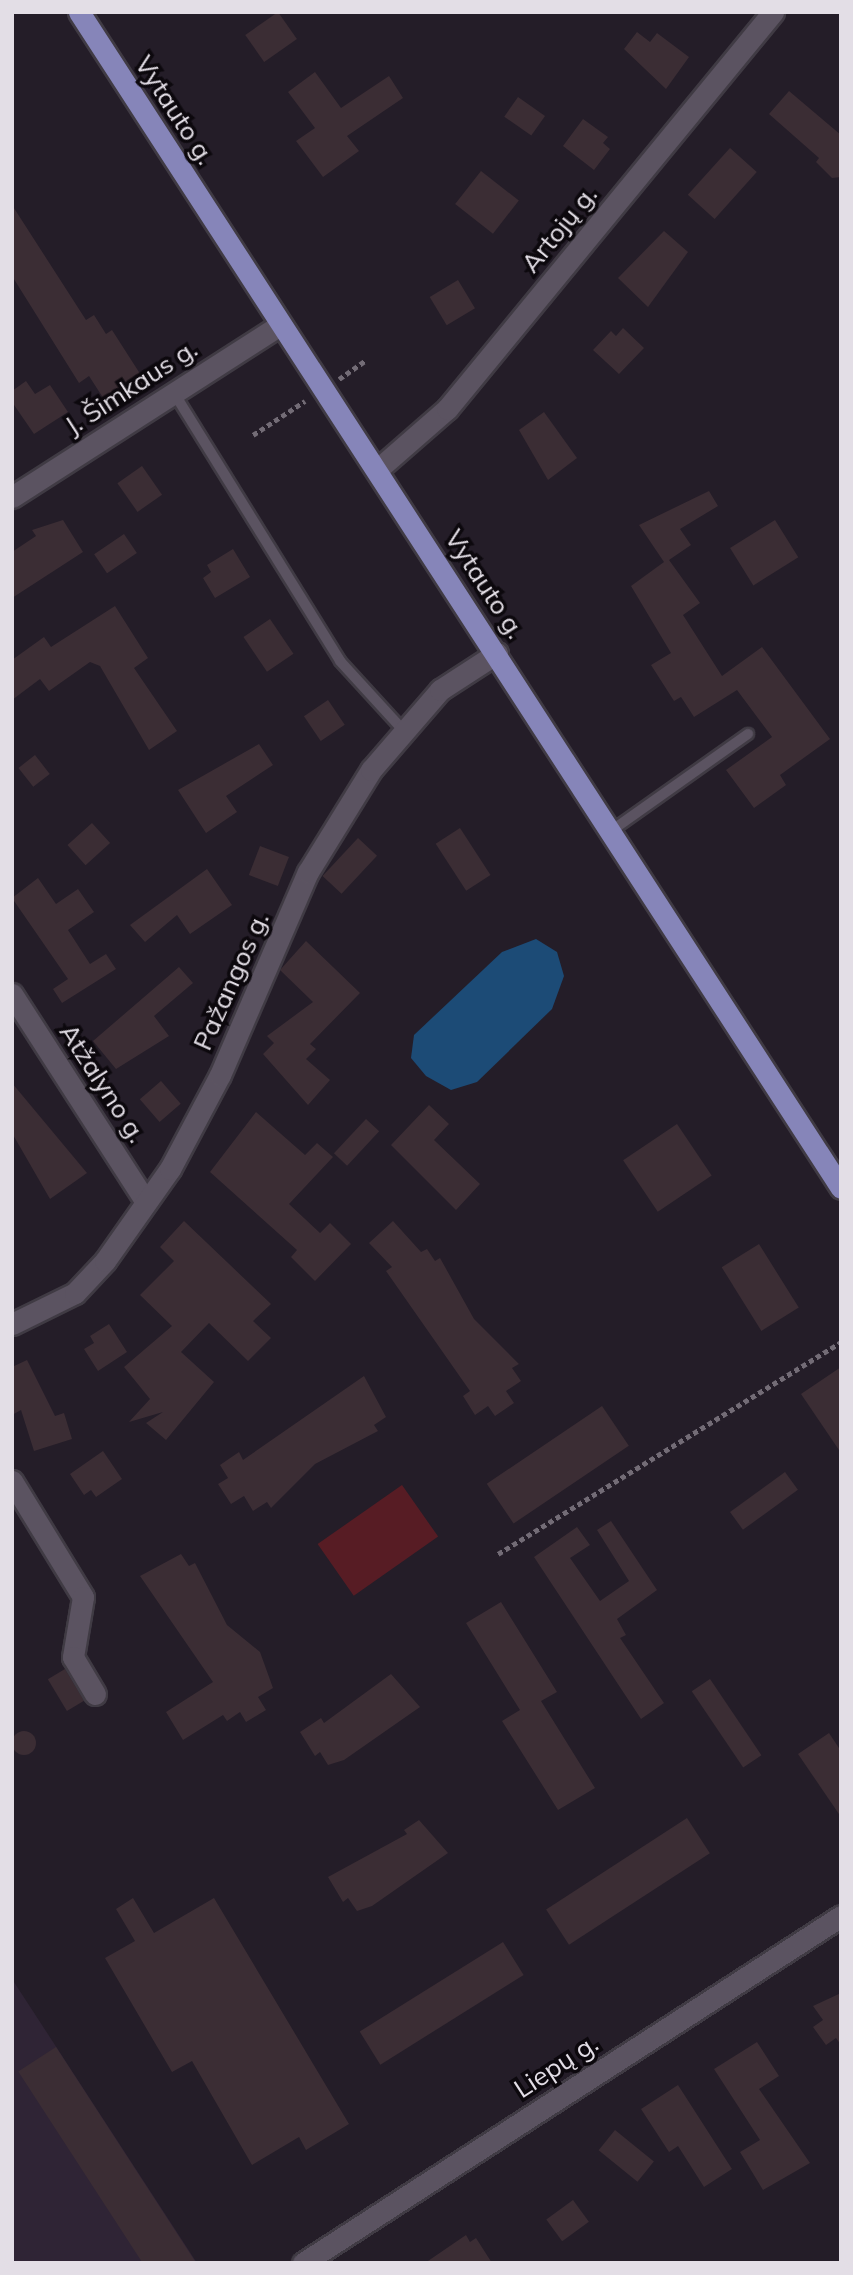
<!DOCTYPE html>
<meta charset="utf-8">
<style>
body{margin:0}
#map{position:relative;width:853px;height:2275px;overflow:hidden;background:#241d28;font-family:Mulish,sans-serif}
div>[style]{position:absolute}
.built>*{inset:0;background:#2f2435}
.green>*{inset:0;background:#571c24;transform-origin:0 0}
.water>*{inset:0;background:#1c4b76}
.building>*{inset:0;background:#3b2d34;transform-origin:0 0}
.round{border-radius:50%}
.path>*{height:4.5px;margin-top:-2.25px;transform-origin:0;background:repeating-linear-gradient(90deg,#736c76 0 5px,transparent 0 8.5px)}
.roads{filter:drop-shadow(2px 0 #403b44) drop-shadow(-2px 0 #403b44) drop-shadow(0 2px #403b44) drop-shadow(0 -2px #403b44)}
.lane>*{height:10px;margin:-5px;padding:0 5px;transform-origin:5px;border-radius:5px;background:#5b5361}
.street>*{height:21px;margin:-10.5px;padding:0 10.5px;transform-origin:10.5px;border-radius:10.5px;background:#5b5361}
.secondary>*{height:21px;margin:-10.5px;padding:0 10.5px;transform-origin:10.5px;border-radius:10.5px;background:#5b5361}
.primary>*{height:21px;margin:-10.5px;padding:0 10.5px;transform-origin:10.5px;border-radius:10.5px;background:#8685b9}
span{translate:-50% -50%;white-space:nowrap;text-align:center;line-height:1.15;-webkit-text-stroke:7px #0c080d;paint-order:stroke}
.street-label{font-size:26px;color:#e3dee6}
.frame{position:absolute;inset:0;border:14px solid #e3dee6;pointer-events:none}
</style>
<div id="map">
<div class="built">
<div style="clip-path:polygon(12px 1979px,197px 2263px,12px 2263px)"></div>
</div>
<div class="green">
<div style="left:402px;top:1485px;width:63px;height:103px;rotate:55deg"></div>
</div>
<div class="water">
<div style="clip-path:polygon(536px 939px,557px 952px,564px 976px,552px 1009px,477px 1082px,451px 1090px,426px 1076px,411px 1058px,414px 1035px,502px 952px)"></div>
</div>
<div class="building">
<div style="left:278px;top:12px;width:33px;height:40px;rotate:55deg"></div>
<div style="clip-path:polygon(637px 32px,650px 42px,657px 33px,689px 57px,666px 89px,624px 49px)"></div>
<div style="clip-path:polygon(315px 72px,341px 108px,389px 76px,403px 98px,347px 136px,359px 151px,323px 177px,296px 141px,315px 128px,288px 92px)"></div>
<div style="clip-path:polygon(789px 91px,841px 135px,841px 177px,832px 178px,816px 162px,819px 158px,769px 114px)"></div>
<div style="left:518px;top:97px;width:33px;height:24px;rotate:35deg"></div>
<div style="clip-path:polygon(583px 119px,608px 137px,603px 143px,610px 149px,594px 170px,563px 146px)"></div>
<div style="left:730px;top:148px;width:36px;height:63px;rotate:42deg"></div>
<div style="left:481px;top:171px;width:48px;height:42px;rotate:38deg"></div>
<div style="clip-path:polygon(12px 205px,86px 320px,94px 315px,106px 334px,112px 330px,146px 383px,109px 407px,89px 376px,79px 383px,12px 276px)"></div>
<div style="clip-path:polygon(664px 231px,688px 252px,648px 307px,618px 278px)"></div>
<div style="left:458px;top:280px;width:33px;height:33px;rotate:59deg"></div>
<div style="clip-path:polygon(623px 328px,644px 348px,619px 374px,593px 350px,611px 331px,616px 336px)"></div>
<div style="clip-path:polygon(26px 381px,35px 394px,50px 385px,68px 412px,34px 434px,12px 402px,12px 391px)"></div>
<div style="clip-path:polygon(544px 412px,577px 458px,548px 480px,519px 430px)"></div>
<div style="left:142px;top:466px;width:35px;height:30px;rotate:55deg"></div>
<div style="clip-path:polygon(709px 491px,718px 506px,680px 529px,691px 545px,669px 560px,700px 603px,683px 615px,722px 676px,762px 647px,830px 739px,780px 775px,786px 785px,754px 808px,726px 770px,772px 737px,737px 690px,694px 717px,681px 697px,674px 701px,651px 665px,671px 653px,631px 586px,664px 562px,639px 525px)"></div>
<div style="clip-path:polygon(63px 520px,83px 552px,12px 598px,12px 552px,36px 536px,32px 530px)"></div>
<div style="left:775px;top:520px;width:44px;height:53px;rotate:58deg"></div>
<div style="left:124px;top:534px;width:23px;height:36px;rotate:56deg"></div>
<div style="clip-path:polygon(233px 549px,250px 577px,215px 598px,203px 578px,211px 572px,207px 565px)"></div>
<div style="clip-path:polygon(115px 606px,148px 658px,134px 668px,177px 731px,149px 750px,100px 666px,90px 662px,49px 691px,40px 679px,12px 700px,12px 660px,44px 637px,51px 647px)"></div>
<div style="left:270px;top:619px;width:42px;height:32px;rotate:56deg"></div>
<div style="left:328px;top:700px;width:30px;height:29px;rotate:56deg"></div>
<div style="clip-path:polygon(259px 744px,273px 765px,226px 796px,237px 812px,206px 833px,178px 790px)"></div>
<div style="left:35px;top:755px;width:24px;height:21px;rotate:52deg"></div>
<div style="left:92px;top:823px;width:27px;height:33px;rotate:48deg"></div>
<div style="left:460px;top:828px;width:56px;height:29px;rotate:57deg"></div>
<div style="left:358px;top:838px;width:26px;height:52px;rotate:43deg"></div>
<div style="left:260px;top:846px;width:31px;height:31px;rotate:21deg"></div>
<div style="clip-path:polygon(207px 869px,232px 905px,190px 934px,177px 915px,145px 942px,130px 925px)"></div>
<div style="clip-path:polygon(38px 878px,56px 904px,78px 889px,94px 912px,68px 930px,90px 964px,106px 954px,116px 969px,62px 1003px,53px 989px,68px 979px,12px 898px)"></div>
<div style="clip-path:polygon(306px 941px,360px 993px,310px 1044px,316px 1049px,306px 1059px,330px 1080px,308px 1105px,263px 1054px,274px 1043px,267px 1036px,313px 1002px,280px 970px)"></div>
<div style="clip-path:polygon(179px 967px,193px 983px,154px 1016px,169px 1036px,116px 1069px,93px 1041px)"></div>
<div style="left:161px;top:1081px;width:30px;height:28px;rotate:49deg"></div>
<div style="clip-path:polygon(12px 1083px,87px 1173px,50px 1199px,12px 1133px)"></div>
<div style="clip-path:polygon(429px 1105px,449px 1124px,434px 1140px,480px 1184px,456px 1210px,391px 1145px)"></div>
<div style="clip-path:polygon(256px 1112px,305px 1155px,317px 1143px,333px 1157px,289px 1204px,320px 1233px,330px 1223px,351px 1244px,315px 1281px,291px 1257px,297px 1250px,210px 1172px)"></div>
<div style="left:366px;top:1119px;width:18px;height:47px;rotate:43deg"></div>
<div style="left:677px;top:1124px;width:62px;height:65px;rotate:56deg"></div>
<div style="clip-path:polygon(184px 1221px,271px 1304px,253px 1321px,271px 1338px,248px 1361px,209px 1323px,181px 1352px,214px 1382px,166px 1440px,146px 1423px,163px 1412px,129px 1422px,150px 1399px,124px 1367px,172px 1326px,140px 1295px,174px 1261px,160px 1247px)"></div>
<div style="clip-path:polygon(393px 1221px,421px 1252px,427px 1249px,435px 1261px,440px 1258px,474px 1319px,519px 1364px,512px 1368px,521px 1381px,506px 1391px,514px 1403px,495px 1416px,488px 1406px,475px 1415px,463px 1396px,470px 1391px,386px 1271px,392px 1267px,369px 1243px)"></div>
<div style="left:759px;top:1244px;width:75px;height:44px;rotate:58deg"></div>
<div style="clip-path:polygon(109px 1324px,127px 1352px,98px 1371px,84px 1349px,94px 1343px,90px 1336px)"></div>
<div style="clip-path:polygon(27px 1360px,55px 1416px,64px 1413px,72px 1439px,34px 1451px,21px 1410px,12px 1415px,12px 1367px)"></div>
<div style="clip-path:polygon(841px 1367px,841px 1453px,801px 1394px)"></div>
<div style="clip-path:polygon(364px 1376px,386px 1417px,374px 1425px,378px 1431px,315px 1464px,271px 1508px,267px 1502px,253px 1511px,244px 1496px,231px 1504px,218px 1484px,228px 1478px,220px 1465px,239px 1452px,243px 1460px)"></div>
<div style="left:602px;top:1406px;width:48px;height:139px;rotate:56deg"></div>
<div style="clip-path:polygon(103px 1451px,122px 1479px,96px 1497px,91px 1490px,84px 1495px,70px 1474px)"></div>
<div style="left:785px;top:1472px;width:22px;height:68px;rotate:54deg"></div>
<div style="clip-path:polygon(611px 1521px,657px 1590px,617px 1619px,626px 1635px,620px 1638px,664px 1703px,641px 1719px,534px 1557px,577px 1527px,590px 1545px,570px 1558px,600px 1601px,629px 1581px,597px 1530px)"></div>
<div style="clip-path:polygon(181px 1554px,189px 1566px,195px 1563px,227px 1625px,260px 1652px,273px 1688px,258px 1697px,266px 1710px,246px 1722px,240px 1712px,227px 1721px,223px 1715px,183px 1740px,166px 1712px,213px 1682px,140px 1576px)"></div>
<div style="clip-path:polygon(501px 1602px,557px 1692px,541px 1701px,595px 1788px,558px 1810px,502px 1721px,520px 1710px,466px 1623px)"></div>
<div style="left:65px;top:1669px;width:37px;height:20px;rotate:59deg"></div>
<div style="clip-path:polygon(391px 1674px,420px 1707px,344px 1760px,328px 1765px,320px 1752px,315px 1756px,300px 1732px,321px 1718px,324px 1723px)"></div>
<div style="left:710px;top:1679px;width:92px;height:22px;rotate:56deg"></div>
<div class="round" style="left:12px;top:1731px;width:24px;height:24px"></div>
<div style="clip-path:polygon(829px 1733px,841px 1751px,841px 1817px,798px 1754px)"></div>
<div style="left:687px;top:1818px;width:42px;height:168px;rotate:57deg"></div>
<div style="clip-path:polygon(419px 1820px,448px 1853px,372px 1906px,357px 1911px,348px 1898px,343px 1902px,328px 1877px,407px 1834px,404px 1830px)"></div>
<div style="clip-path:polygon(133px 1898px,154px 1933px,214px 1898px,349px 2124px,306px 2150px,299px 2137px,252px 2165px,192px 2061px,172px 2072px,105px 1958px,135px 1941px,116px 1909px)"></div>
<div style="left:503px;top:1942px;width:39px;height:169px;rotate:58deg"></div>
<div style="clip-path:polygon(841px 1993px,841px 2045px,836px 2038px,826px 2045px,813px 2027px,823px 2020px,813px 2006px)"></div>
<div style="clip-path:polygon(757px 2042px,779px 2076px,759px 2089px,810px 2163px,763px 2190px,740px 2152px,760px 2140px,714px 2069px)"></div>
<div style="left:56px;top:2047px;width:256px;height:45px;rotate:57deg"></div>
<div style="clip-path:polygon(678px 2085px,732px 2169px,704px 2187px,678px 2146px,669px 2152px,641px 2109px)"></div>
<div style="left:615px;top:2130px;width:50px;height:26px;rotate:39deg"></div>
<div style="left:573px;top:2200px;width:27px;height:33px;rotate:54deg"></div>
<div style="clip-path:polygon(466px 2235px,470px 2242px,476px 2238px,492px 2263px,425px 2263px)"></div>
</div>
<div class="path">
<div style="left:339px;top:379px;width:32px;rotate:-35deg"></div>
<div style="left:253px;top:435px;width:62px;rotate:-33.2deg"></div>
<div style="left:498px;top:1554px;width:403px;rotate:-31.7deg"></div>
</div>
<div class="roads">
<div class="lane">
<div style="left:174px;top:393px;width:315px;rotate:58.2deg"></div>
<div style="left:340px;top:661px;width:93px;rotate:47.6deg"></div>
<div style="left:611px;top:831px;width:168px;rotate:-35.3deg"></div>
</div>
<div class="street">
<div style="left:12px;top:497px;width:318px;rotate:-32.7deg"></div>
<div style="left:12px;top:994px;width:247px;rotate:57.2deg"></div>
<div style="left:12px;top:1324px;width:70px;rotate:-26.2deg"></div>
<div style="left:75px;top:1293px;width:44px;rotate:-46.8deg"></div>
<div style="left:105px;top:1261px;width:113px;rotate:-54.8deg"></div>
<div style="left:170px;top:1169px;width:106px;rotate:-62deg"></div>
<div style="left:220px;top:1075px;width:221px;rotate:-66.6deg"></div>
<div style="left:308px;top:872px;width:120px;rotate:-58.3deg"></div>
<div style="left:371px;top:770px;width:106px;rotate:-49.2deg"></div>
<div style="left:440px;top:690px;width:68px;rotate:-33deg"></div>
<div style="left:12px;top:1481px;width:136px;rotate:58.5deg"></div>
<div style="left:83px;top:1597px;width:61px;rotate:99.5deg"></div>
<div style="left:73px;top:1657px;width:43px;rotate:59.3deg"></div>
<div style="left:303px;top:2263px;width:640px;rotate:-32.82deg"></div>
</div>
<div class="secondary">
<div style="left:377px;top:470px;width:93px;rotate:-41.1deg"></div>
<div style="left:447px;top:409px;width:514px;rotate:-50.61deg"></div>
</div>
<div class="primary">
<div style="left:79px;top:12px;width:1401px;rotate:57.06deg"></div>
</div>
</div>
<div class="street-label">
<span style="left:175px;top:110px;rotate:57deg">Vytauto g.</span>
<span style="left:559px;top:229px;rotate:-51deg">Artojų g.</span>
<span style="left:131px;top:387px;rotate:-33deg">J. Šimkaus g.</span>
<span style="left:485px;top:584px;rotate:57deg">Vytauto g.</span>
<span style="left:231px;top:981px;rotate:-66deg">Pažangos g.</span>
<span style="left:103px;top:1083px;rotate:57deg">Atžalyno g.</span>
<span style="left:556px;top:2066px;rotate:-33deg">Liepų g.</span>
</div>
<div class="frame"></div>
</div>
